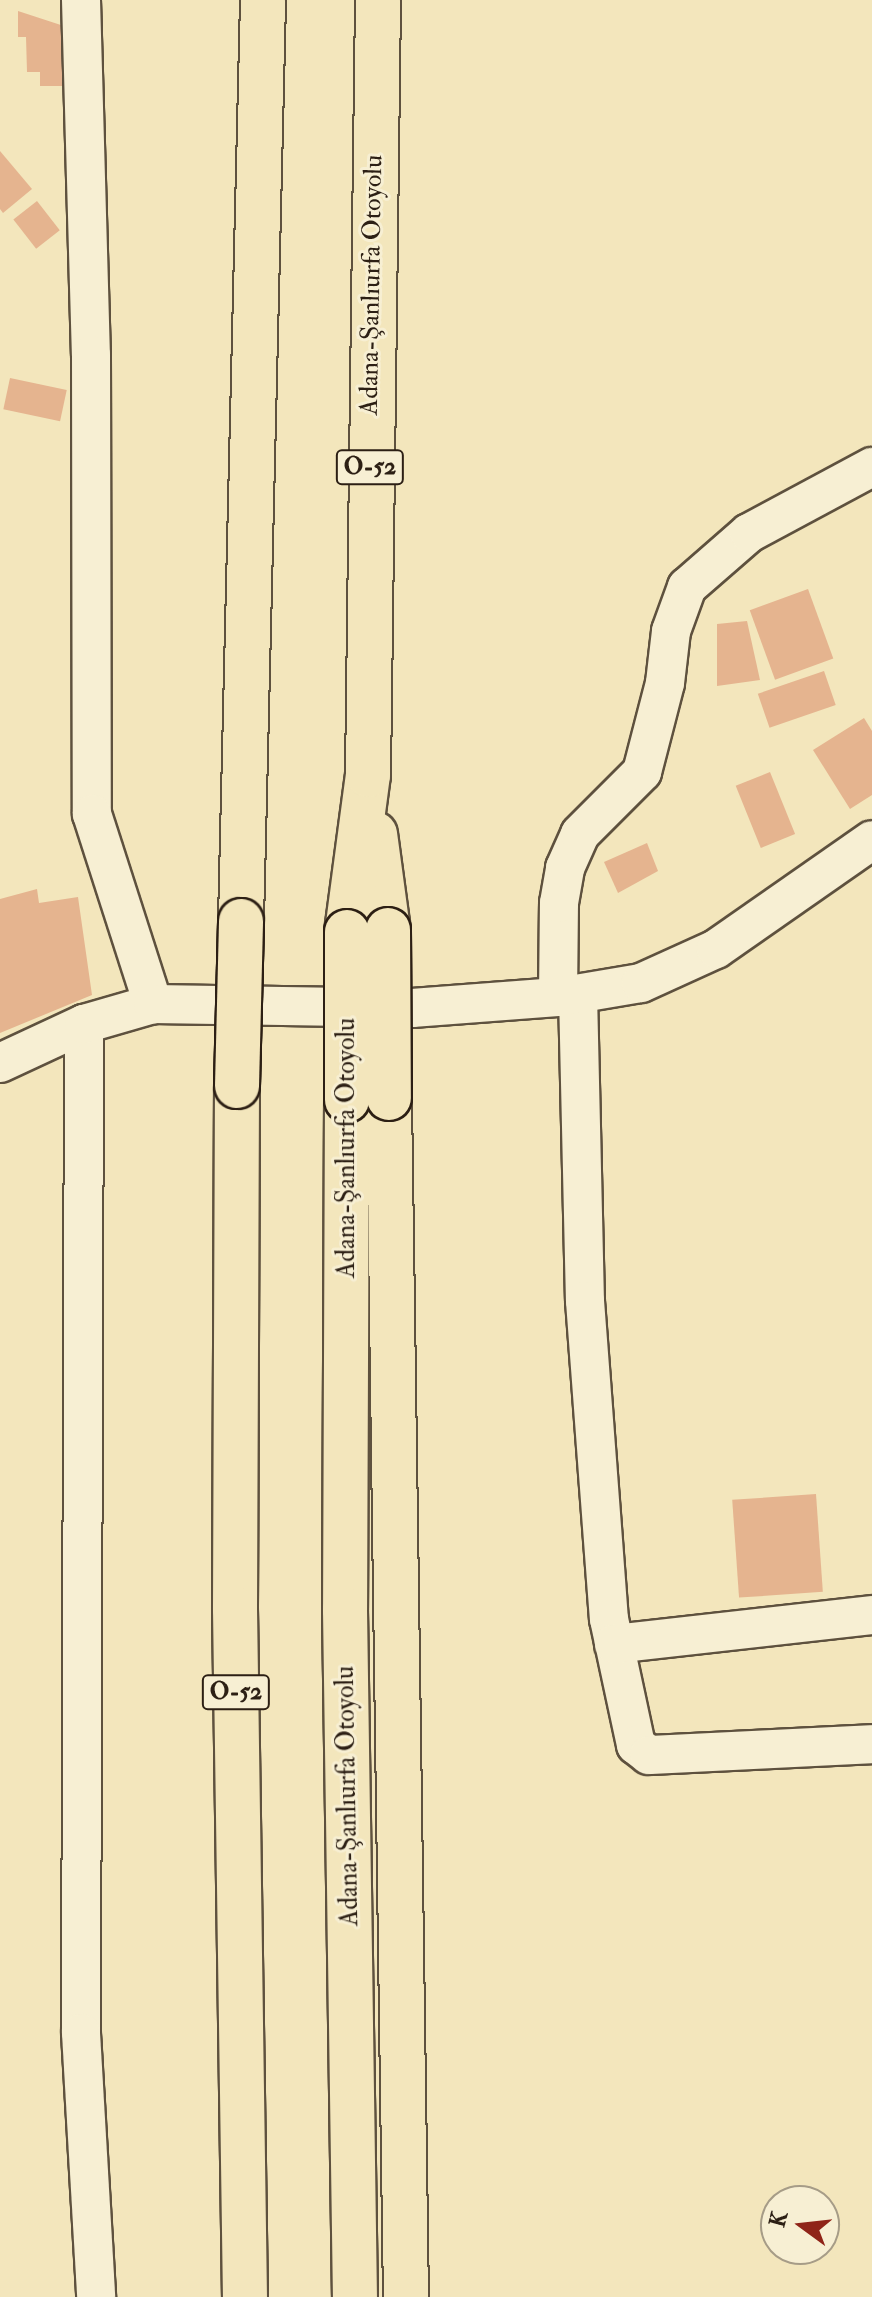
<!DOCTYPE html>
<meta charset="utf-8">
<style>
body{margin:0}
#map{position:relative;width:872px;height:2297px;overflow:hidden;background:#f3e6bc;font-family:"IM FELL Double Pica",serif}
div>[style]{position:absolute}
.building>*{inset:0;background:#e5b48f;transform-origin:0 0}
.roads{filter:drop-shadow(2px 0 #5e513e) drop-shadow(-2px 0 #5e513e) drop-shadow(0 2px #5e513e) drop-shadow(0 -2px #5e513e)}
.minor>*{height:38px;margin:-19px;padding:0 19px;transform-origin:19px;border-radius:19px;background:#f7efd3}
.highway>*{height:44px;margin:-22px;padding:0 22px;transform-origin:22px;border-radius:22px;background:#f3e6bc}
.bridges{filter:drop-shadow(2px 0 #2c1f14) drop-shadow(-2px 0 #2c1f14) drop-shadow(0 2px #2c1f14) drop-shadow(0 -2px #2c1f14)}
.highway-bridge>*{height:44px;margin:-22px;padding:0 22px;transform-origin:22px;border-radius:22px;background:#f3e6bc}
span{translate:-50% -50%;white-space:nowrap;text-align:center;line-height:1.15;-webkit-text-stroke:6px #f7efd3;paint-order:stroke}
.shield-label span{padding:2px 6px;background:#f7efd3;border:2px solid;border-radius:6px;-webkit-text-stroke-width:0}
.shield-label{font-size:24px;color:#2c1f14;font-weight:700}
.street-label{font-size:26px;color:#2c1f14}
.north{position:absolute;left:760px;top:2185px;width:80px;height:80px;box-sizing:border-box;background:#f7efd3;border:2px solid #a69c87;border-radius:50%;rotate:285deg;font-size:22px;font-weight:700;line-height:32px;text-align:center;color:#2c1f14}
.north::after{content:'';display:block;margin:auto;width:28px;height:36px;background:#8f2418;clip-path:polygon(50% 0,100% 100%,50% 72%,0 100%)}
</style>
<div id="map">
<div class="building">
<div style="clip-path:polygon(18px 11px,70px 28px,70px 86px,40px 86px,40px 72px,27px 72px,26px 37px,18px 37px)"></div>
<div style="clip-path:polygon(0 151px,32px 189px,3px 213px,0 209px)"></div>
<div style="left:37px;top:201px;width:37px;height:30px;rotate:52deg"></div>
<div style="left:10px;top:378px;width:58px;height:32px;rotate:12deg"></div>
<div style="left:808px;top:589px;width:74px;height:62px;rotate:70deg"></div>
<div style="clip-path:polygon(747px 621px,760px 680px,717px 686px,717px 624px)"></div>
<div style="left:824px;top:671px;width:36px;height:70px;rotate:71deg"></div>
<div style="clip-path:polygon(864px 718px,872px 731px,872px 795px,850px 809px,813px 750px)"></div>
<div style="left:770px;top:772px;width:67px;height:37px;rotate:68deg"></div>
<div style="clip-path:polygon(647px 843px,658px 871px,618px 893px,604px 862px)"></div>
<div style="clip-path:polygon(37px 889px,39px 903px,78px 897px,92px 995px,0 1033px,0 899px)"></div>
<div style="left:816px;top:1494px;width:98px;height:84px;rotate:86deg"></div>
</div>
<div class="roads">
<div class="minor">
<div style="left:81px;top:0;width:355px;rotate:88.4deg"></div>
<div style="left:91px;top:355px;width:459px;rotate:89.9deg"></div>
<div style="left:92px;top:814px;width:200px;rotate:72.2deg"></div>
<div style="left:578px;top:994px;width:307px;rotate:88.7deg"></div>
<div style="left:585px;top:1301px;width:319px;rotate:85.7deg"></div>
<div style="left:609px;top:1619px;width:129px;rotate:77.9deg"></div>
<div style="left:636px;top:1745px;width:16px;rotate:38deg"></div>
<div style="left:649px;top:1755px;width:223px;rotate:-2.8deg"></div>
<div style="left:558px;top:997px;width:94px;rotate:-89.4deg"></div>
<div style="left:559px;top:903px;width:36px;rotate:-80deg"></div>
<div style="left:565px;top:868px;width:37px;rotate:-66deg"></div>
<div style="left:580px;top:834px;width:88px;rotate:-45deg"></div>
<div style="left:642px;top:772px;width:92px;rotate:-75.5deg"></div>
<div style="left:665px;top:683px;width:52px;rotate:-83.4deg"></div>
<div style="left:671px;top:631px;width:47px;rotate:-70deg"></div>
<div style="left:687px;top:587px;width:82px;rotate:-41.1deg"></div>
<div style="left:749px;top:533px;width:140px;rotate:-28.2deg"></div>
<div style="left:84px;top:1024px;width:1009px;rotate:90.17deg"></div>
<div style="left:81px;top:2033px;width:264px;rotate:86.7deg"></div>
<div style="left:0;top:1063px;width:93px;rotate:-24.9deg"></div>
<div style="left:84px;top:1024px;width:72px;rotate:-16.2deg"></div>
<div style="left:153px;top:1004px;width:259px;rotate:0.9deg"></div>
<div style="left:412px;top:1008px;width:146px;rotate:-4.3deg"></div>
<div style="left:558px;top:997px;width:84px;rotate:-9.6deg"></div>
<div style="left:641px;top:983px;width:82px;rotate:-24.4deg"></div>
<div style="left:716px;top:949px;width:190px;rotate:-34.9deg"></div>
<div style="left:614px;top:1644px;width:260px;rotate:-6.4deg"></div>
</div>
<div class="highway">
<div style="left:375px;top:834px;width:97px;rotate:82.3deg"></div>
<div style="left:241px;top:921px;width:921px;rotate:-88.63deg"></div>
<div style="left:347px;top:932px;width:158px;rotate:-82.4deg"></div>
<div style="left:368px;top:775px;width:775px;rotate:-89.26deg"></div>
<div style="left:237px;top:1086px;width:523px;rotate:90.22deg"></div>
<div style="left:235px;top:1609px;width:688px;rotate:89.17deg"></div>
<div style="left:389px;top:1098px;width:1199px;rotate:89.19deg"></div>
<div style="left:347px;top:1100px;width:510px;rotate:90.22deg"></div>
<div style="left:345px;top:1610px;width:687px;rotate:89.17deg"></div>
</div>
</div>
<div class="bridges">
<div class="highway-bridge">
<div style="left:388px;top:930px;width:168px;rotate:89.7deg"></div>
<div style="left:237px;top:1086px;width:165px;rotate:-88.6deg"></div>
<div style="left:347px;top:1100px;width:168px;rotate:-90deg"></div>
</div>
</div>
<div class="shield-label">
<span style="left:370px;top:467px">O-52</span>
<span style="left:236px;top:1692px">O-52</span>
</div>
<div class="street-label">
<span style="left:372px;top:285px;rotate:-89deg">Adana-Şanlıurfa Otoyolu</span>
<span style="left:347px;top:1148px;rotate:-90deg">Adana-Şanlıurfa Otoyolu</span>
<span style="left:348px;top:1796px;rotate:-91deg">Adana-Şanlıurfa Otoyolu</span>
</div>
<div class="north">K</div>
</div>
